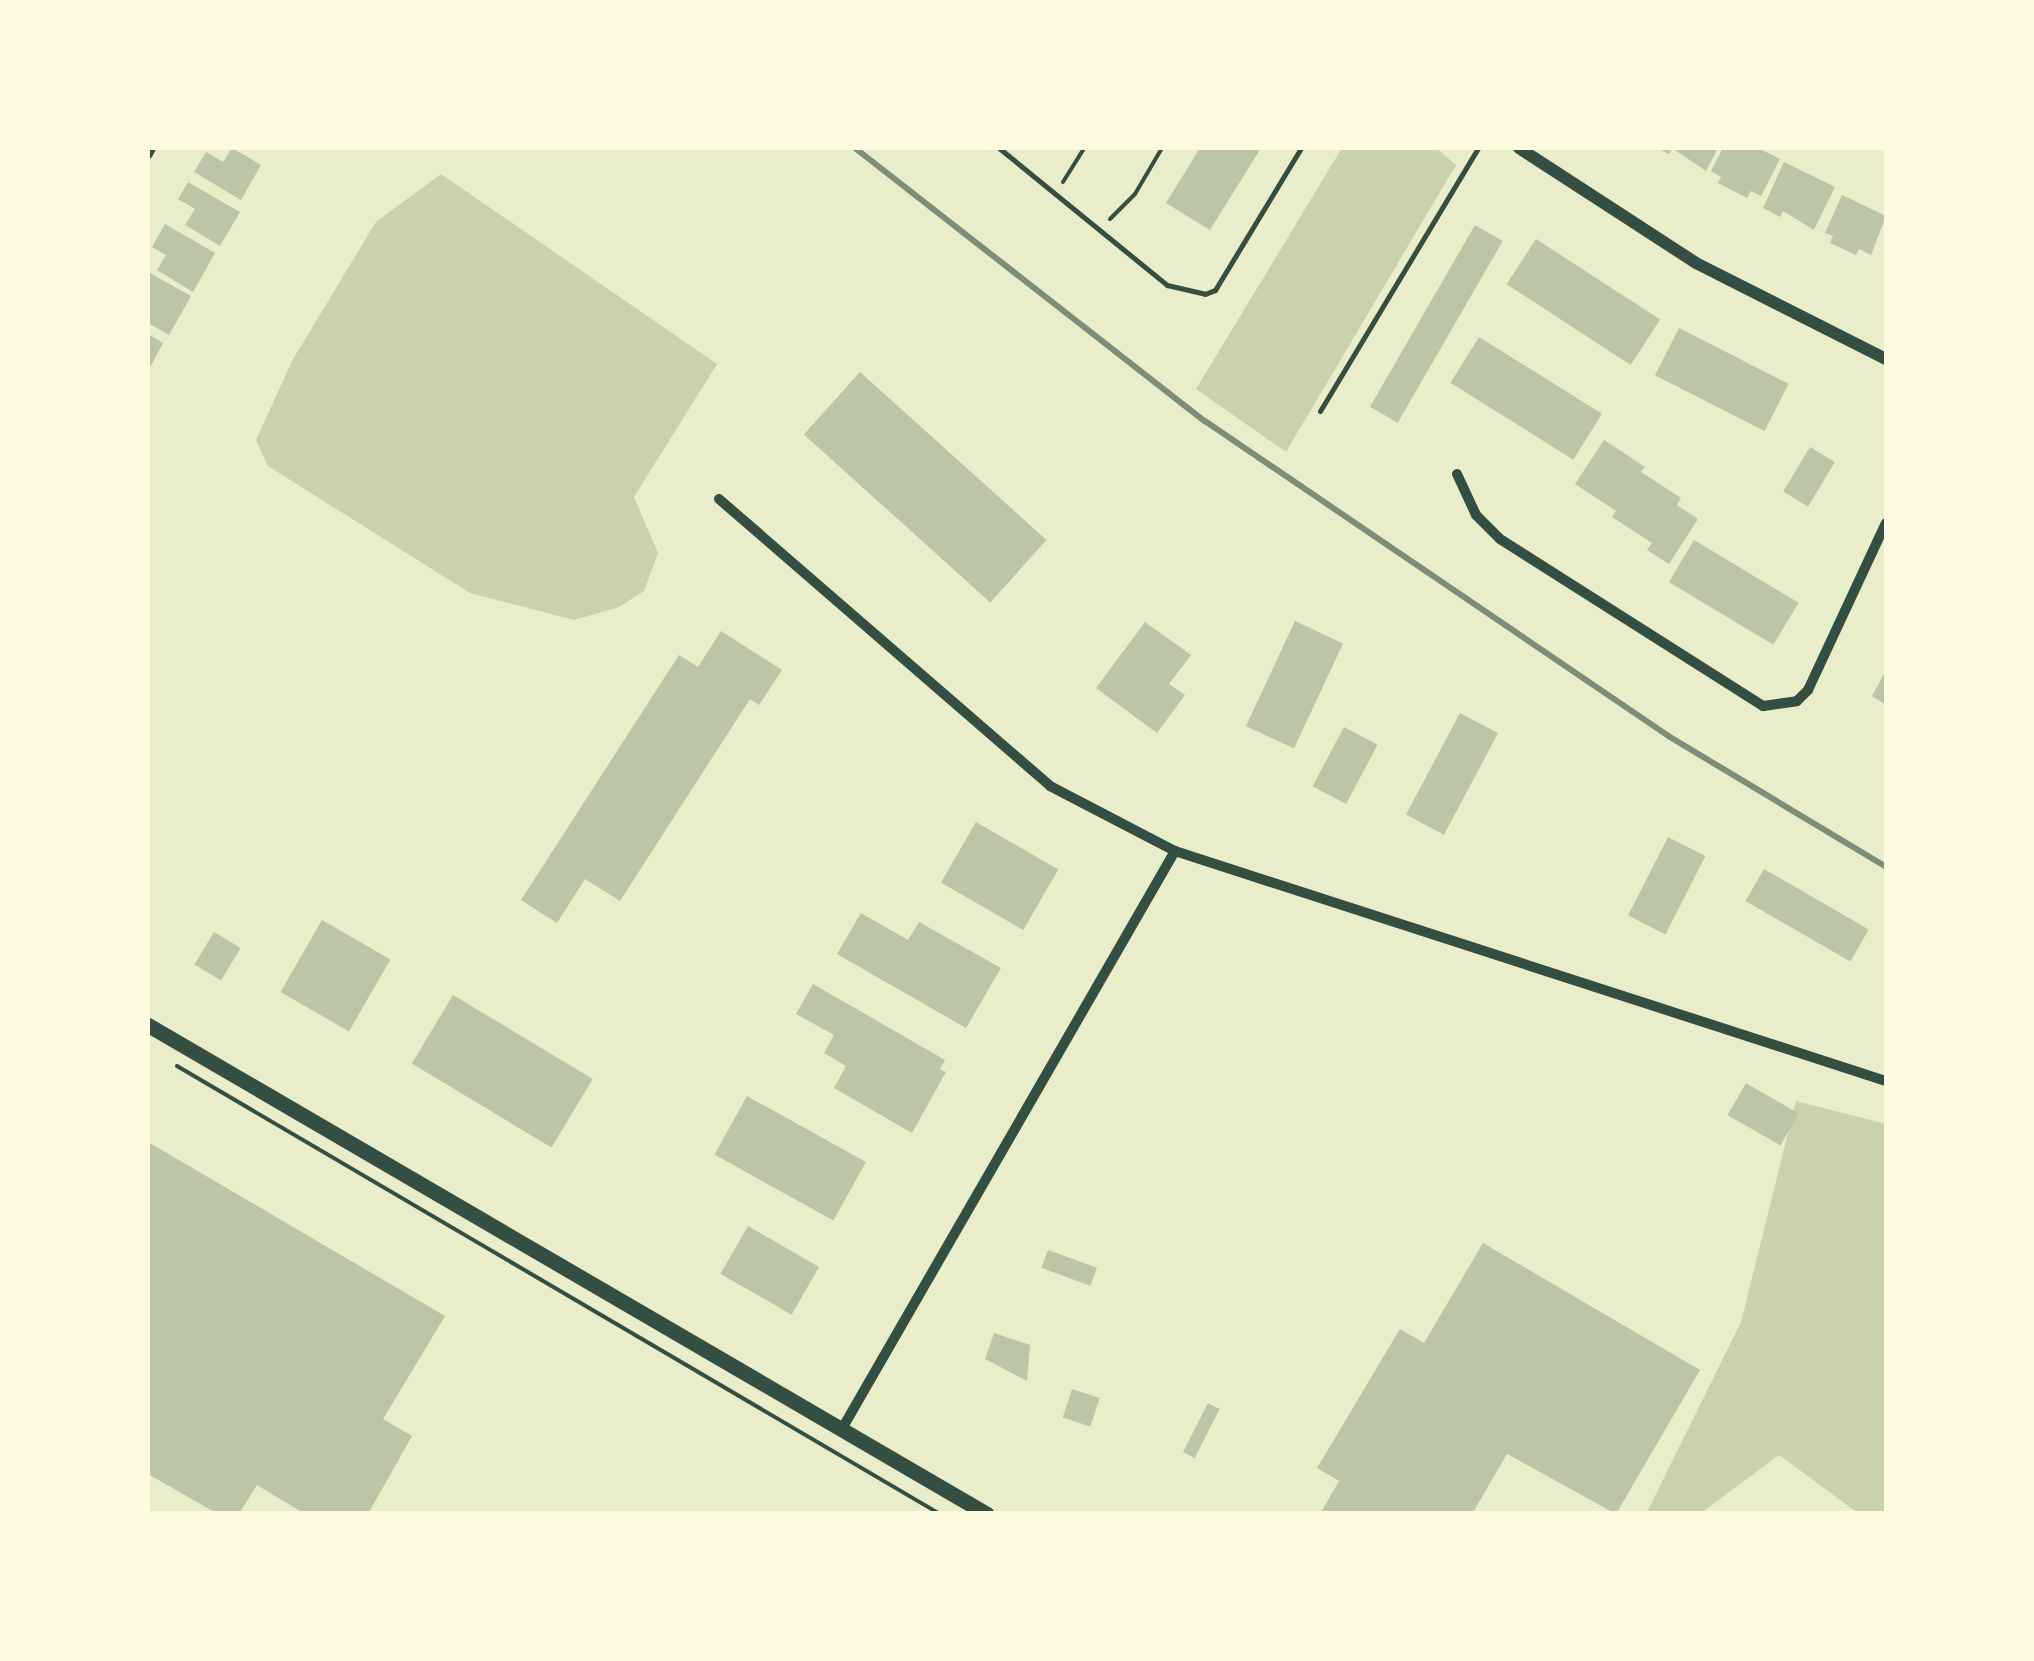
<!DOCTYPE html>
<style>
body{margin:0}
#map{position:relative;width:2034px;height:1661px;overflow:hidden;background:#e9edc9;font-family:Raleway,sans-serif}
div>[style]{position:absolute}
.green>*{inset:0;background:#cad2ad}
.building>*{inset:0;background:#bcc5a7;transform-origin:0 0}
.path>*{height:4px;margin:-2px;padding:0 2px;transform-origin:2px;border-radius:2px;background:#344e41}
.service>*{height:5px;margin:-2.5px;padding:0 2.5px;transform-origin:2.5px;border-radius:2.5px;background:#344e41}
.minor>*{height:10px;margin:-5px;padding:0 5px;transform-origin:5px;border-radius:5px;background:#344e41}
.tertiary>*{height:12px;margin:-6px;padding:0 6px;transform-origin:6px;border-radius:6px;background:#344e41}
.secondary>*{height:15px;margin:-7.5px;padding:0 7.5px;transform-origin:7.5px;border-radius:7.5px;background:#344e41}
.rail>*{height:6px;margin:-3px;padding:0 3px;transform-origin:3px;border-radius:3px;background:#7c8e77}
span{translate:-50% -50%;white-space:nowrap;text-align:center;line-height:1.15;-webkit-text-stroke:8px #fefae0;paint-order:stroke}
.frame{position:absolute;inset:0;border:150px solid #fefae0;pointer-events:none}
</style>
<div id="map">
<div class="green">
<div style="clip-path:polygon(1342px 148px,1436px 148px,1456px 165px,1286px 452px,1196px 389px)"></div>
<div style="clip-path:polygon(441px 174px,717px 364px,634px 497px,658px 553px,644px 591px,619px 607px,574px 620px,470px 593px,268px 466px,256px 440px,293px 359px,376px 222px)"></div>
<div style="clip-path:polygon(1796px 1101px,1886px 1124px,1886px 1513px,1858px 1513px,1779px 1455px,1701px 1513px,1646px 1514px,1741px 1322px)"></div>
</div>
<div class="building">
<div style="clip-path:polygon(232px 148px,261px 165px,241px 200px,194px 172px,206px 152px,223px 162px)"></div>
<div style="clip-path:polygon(1200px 148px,1261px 148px,1210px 230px,1166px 203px)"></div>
<div style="clip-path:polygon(1657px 148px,1718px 148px,1706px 171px,1672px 148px,1669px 154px)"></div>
<div style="clip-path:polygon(1723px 148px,1758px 148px,1780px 159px,1761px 196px,1751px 191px,1747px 198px,1718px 183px,1721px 177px,1711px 171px)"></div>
<div style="clip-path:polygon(1784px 162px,1835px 187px,1814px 230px,1783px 211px,1780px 217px,1763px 208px)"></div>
<div style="clip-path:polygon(188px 182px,240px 212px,220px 246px,185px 225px,195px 209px,178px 199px)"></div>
<div style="clip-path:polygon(1842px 195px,1886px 216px,1871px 255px,1859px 249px,1856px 255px,1830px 243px,1833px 236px,1825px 233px)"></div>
<div style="clip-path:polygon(165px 224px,215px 253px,193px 292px,157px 270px,166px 255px,152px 247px)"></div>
<div style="left:1475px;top:225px;width:32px;height:210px;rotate:30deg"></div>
<div style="left:1536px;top:239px;width:148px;height:54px;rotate:33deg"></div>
<div style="clip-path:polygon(148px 272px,191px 296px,169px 335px,148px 323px)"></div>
<div style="left:1679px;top:328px;width:123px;height:53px;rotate:27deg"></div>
<div style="clip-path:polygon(148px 334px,163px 343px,148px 371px)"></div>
<div style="left:1479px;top:337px;width:145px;height:54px;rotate:32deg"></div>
<div style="left:860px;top:372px;width:251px;height:84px;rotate:42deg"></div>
<div style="clip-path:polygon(1604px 440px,1645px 467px,1641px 472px,1681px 498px,1677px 505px,1698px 519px,1669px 564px,1647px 550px,1652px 543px,1612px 517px,1616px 511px,1575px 484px)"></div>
<div style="left:1810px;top:447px;width:29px;height:52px;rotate:31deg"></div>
<div style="left:1694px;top:540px;width:122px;height:49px;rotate:31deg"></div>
<div style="left:1295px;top:621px;width:53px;height:116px;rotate:25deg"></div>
<div style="clip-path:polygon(1145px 622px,1191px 655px,1169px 684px,1185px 695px,1157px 733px,1096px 688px)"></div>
<div style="clip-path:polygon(721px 631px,782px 670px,759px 705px,750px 699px,620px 901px,585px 879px,557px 923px,521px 900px,679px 655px,698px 667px)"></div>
<div style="clip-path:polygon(1886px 670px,1886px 705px,1872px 696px)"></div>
<div style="left:1460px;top:713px;width:43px;height:115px;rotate:28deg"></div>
<div style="left:1344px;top:727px;width:38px;height:67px;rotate:28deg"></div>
<div style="left:976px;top:822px;width:95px;height:70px;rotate:30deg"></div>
<div style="left:1668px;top:837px;width:42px;height:88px;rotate:27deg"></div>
<div style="left:1764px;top:869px;width:121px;height:37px;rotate:30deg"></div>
<div style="clip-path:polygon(861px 913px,908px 940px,919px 922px,1001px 968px,966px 1028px,837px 954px)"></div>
<div style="left:322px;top:920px;width:79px;height:83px;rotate:30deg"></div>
<div style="left:214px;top:932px;width:31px;height:38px;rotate:31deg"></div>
<div style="clip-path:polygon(813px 984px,945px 1060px,940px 1069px,946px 1072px,912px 1133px,834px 1088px,846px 1066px,824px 1053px,834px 1035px,796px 1014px)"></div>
<div style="left:453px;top:995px;width:163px;height:80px;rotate:31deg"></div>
<div style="left:1746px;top:1083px;width:61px;height:37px;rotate:30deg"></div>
<div style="left:747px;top:1096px;width:136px;height:67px;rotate:29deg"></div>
<div style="clip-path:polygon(148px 1142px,445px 1316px,383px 1419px,412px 1436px,368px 1514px,305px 1514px,257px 1485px,239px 1514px,218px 1514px,148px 1474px)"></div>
<div style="left:748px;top:1226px;width:82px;height:55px;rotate:30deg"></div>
<div style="clip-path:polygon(1483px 1243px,1700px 1370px,1616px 1514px,1507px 1454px,1472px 1514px,1320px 1514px,1339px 1481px,1317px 1468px,1400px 1329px,1424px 1343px)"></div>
<div style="left:1048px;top:1250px;width:52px;height:19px;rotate:20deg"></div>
<div style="clip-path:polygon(994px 1333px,1030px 1345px,1027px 1381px,985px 1359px)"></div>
<div style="left:1072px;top:1389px;width:29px;height:30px;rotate:18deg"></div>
<div style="left:1208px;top:1403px;width:13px;height:55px;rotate:27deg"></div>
</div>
<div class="path">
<div style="left:1063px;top:182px;width:40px;rotate:-58deg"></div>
<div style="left:1110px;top:219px;width:35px;rotate:-45deg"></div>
<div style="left:1135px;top:194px;width:53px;rotate:-59.6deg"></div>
<div style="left:177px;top:1066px;width:885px;rotate:30.42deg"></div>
</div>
<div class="service">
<div style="left:999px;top:148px;width:217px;rotate:39.2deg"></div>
<div style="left:1167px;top:285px;width:39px;rotate:13deg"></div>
<div style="left:1205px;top:294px;width:11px;rotate:-22deg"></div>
<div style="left:1215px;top:290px;width:166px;rotate:-58.8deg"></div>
<div style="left:1320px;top:411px;width:307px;rotate:-59deg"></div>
</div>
<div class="minor">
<div style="left:148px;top:154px;width:7px;rotate:-63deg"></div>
<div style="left:1457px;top:474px;width:45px;rotate:65.1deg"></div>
<div style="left:1476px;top:515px;width:34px;rotate:45deg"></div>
<div style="left:1500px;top:539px;width:312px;rotate:32.4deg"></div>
<div style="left:1763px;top:706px;width:34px;rotate:-8deg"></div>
<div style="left:1797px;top:701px;width:16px;rotate:-45deg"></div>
<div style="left:1808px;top:690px;width:184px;rotate:-65deg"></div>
<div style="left:719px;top:499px;width:438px;rotate:40.9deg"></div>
<div style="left:1050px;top:786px;width:141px;rotate:27.5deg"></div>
<div style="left:1175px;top:851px;width:747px;rotate:17.93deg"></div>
<div style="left:843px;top:1427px;width:665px;rotate:-60.04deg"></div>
</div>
<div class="tertiary">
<div style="left:1519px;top:148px;width:211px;rotate:33deg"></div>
<div style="left:1696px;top:263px;width:213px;rotate:26.8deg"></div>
</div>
<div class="secondary">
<div style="left:148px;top:1025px;width:971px;rotate:30.24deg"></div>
</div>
<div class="rail">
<div style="left:855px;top:148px;width:444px;rotate:38deg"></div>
<div style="left:1205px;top:421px;width:562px;rotate:34.2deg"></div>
<div style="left:1670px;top:737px;width:252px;rotate:31deg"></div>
</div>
<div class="frame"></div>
</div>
